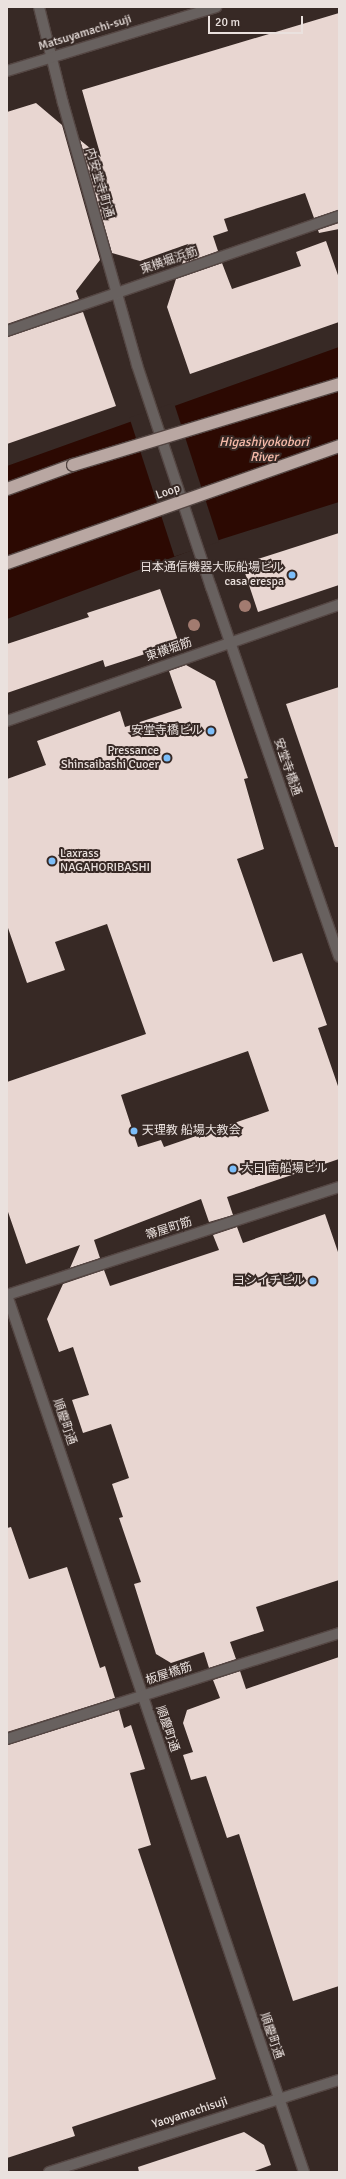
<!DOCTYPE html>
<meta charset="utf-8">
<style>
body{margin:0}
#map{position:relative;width:346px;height:2179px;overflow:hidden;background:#372925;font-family:Signika,"Noto Sans JP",sans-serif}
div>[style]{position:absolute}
.water>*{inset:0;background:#2c0902}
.pier>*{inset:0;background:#372925;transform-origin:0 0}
.building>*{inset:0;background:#e8d6d1}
.roads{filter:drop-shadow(1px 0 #544643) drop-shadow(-1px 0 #544643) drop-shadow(0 1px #544643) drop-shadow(0 -1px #544643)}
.minor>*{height:10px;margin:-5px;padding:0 5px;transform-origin:5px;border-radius:5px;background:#68615f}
.highway>*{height:12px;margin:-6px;padding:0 6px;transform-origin:6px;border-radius:6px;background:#b9a7a2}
.bridges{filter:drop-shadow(1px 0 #544643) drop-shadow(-1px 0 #544643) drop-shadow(0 1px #544643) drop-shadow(0 -1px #544643)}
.highway-bridge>*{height:12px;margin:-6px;padding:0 6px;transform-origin:6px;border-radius:6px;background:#b9a7a2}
.trees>*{width:12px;height:12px;margin:-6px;border-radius:50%;background:#a27b70}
.dots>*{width:11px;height:11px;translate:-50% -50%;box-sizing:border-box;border:2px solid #372925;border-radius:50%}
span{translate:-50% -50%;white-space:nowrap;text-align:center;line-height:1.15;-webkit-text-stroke:4px #372925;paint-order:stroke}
.street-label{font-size:12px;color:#eae1de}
.poi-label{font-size:12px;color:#eae1de}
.right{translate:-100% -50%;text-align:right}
.left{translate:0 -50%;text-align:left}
.water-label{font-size:13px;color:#f6baa9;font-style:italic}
.frame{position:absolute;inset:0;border:8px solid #eae1de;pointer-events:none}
.scale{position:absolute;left:208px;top:16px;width:95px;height:18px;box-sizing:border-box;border:2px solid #eae1de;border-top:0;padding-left:5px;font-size:12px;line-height:14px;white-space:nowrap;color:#eae1de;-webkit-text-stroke:3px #372925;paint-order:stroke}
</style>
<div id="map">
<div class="water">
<div style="clip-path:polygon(339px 347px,339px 502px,222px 539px,7px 619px,7px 466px)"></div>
</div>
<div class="pier">
<div style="left:174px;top:403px;width:146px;height:47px;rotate:72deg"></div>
</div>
<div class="building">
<div style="clip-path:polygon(339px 13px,339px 210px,314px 218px,305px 193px,224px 219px,228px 231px,213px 236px,218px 251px,182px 264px,188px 244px,140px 261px,112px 253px,80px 140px,101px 157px,82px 90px)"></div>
<div style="clip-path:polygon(36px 103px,62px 125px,100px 260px,76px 291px,79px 299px,7px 324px,7px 112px)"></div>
<div style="clip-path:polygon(339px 223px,339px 229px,319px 233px,318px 230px)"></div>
<div style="clip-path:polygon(326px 241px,339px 278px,339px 322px,190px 374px,167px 307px,176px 279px,222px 263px,232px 289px,301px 266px,296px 252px)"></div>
<div style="clip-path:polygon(83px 312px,116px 406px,7px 444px,7px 337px)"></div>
<div style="clip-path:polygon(339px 533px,339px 585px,258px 612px,242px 564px)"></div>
<div style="clip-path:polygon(160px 589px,179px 643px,105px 667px,103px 660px,7px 693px,7px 644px,89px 617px,87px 613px)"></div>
<div style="clip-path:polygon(evenodd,186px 665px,215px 681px,248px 778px,244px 779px,264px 849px,237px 859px,273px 962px,302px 953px,327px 1025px,318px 1028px,339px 1089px,339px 1159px,227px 1197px,233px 1215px,209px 1222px,201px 1199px,94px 1240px,100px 1258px,70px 1268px,80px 1245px,26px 1264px,7px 1209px,7px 1082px,146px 1034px,107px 924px,55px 942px,65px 970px,27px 983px,7px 925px,7px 779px,46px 765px,37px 741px,120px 711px,125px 727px,182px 708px,169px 671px,186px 665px,248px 1051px,269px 1111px,164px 1147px,161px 1140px,138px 1147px,121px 1095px,248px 1051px)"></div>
<div style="clip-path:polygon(339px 687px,339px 847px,335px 847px,286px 704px)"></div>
<div style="clip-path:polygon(325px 1214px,339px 1255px,339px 1580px,256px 1607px,264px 1631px,230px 1642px,236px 1659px,209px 1668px,204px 1652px,171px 1663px,156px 1654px,134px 1584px,141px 1582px,119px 1518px,123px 1517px,112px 1484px,129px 1478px,111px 1424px,83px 1433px,72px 1400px,89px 1395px,73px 1347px,59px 1352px,47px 1319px,63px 1284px,104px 1270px,110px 1286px,219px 1250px,213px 1235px,237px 1227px,243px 1243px)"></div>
<div style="clip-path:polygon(11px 1527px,29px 1579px,67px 1567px,100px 1668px,105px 1666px,115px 1698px,7px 1732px,7px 1528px)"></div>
<div style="clip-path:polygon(339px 1657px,339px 1986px,293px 2001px,239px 1834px,227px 1838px,206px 1776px,191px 1780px,183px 1755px,193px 1752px,183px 1723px,187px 1710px,220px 1698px,213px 1680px,240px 1671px,246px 1689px)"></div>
<div style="clip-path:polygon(119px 1710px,124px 1728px,131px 1725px,145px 1769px,130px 1773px,151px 1845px,138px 1849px,216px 2079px,72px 2127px,75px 2136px,7px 2158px,7px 1745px)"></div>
<div style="clip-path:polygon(244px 2132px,264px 2145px,271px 2165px,252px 2172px,139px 2172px,138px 2167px)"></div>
</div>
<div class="roads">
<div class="minor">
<div style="left:39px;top:7px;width:99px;rotate:76deg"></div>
<div style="left:63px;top:103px;width:272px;rotate:74.2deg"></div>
<div style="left:137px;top:365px;width:234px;rotate:71.6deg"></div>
<div style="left:211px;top:587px;width:391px;rotate:70.9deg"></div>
<div style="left:7px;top:71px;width:219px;rotate:-17deg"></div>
<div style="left:7px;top:331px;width:351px;rotate:-19.1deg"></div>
<div style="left:7px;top:721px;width:352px;rotate:-19.3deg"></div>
<div style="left:7px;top:1295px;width:926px;rotate:71.29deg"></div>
<div style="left:7px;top:1295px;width:349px;rotate:-18deg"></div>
<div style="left:7px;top:1739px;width:349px;rotate:-17.7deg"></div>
<div style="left:49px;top:2172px;width:304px;rotate:-17.6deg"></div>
</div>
<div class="highway">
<div style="left:7px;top:489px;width:70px;rotate:-20deg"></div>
</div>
</div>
<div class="bridges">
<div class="highway-bridge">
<div style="left:73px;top:465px;width:278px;rotate:-16.9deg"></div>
<div style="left:7px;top:563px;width:352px;rotate:-19.4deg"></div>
</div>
</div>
<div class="trees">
<div style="left:245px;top:606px"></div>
<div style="left:194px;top:625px"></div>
</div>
<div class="dots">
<div style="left:292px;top:575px;background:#7cbef9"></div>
<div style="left:211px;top:731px;background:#7cbef9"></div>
<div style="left:167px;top:758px;background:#7cbef9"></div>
<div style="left:52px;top:861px;background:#7cbef9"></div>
<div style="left:134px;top:1131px;background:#7cbef9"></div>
<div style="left:233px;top:1169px;background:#7cbef9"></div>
<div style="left:313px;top:1281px;background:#7cbef9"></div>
</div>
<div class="street-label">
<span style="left:85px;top:33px;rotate:-17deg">Matsuyamachi-suji</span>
<span style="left:99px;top:183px;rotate:74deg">内安堂寺町通</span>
<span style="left:169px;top:261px;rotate:-19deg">東横堀浜筋</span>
<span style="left:168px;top:492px;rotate:-19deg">Loop</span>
<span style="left:169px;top:650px;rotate:-19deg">東横堀筋</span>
<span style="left:287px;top:767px;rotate:71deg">安堂寺橋通</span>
<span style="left:169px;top:1229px;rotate:-18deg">箒屋町筋</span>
<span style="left:64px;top:1422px;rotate:71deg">順慶町通</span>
<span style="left:169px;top:1674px;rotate:-18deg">板屋橋筋</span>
<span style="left:167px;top:1729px;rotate:71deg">順慶町通</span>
<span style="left:271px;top:2036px;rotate:71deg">順慶町通</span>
<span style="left:190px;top:2113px;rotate:-18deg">Yaoyamachisuji</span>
</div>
<div class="poi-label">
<span class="right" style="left:284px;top:575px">日本通信機器大阪船場ビル<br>casa erespa</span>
<span class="right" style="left:203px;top:731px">安堂寺橋ビル</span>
<span class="right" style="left:159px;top:758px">Pressance<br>Shinsaibashi Cuoer</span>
<span class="left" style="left:60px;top:861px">Laxrass<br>NAGAHORIBASHI</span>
<span class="left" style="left:142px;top:1131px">天理教 船場大教会</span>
<span class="left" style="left:241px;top:1169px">大日 南船場ビル</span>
<span class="right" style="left:305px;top:1281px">ヨシイチビル</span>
</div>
<div class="water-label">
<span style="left:264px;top:450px">Higashiyokobori<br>River</span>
</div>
<div class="frame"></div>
<div class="scale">20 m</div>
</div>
